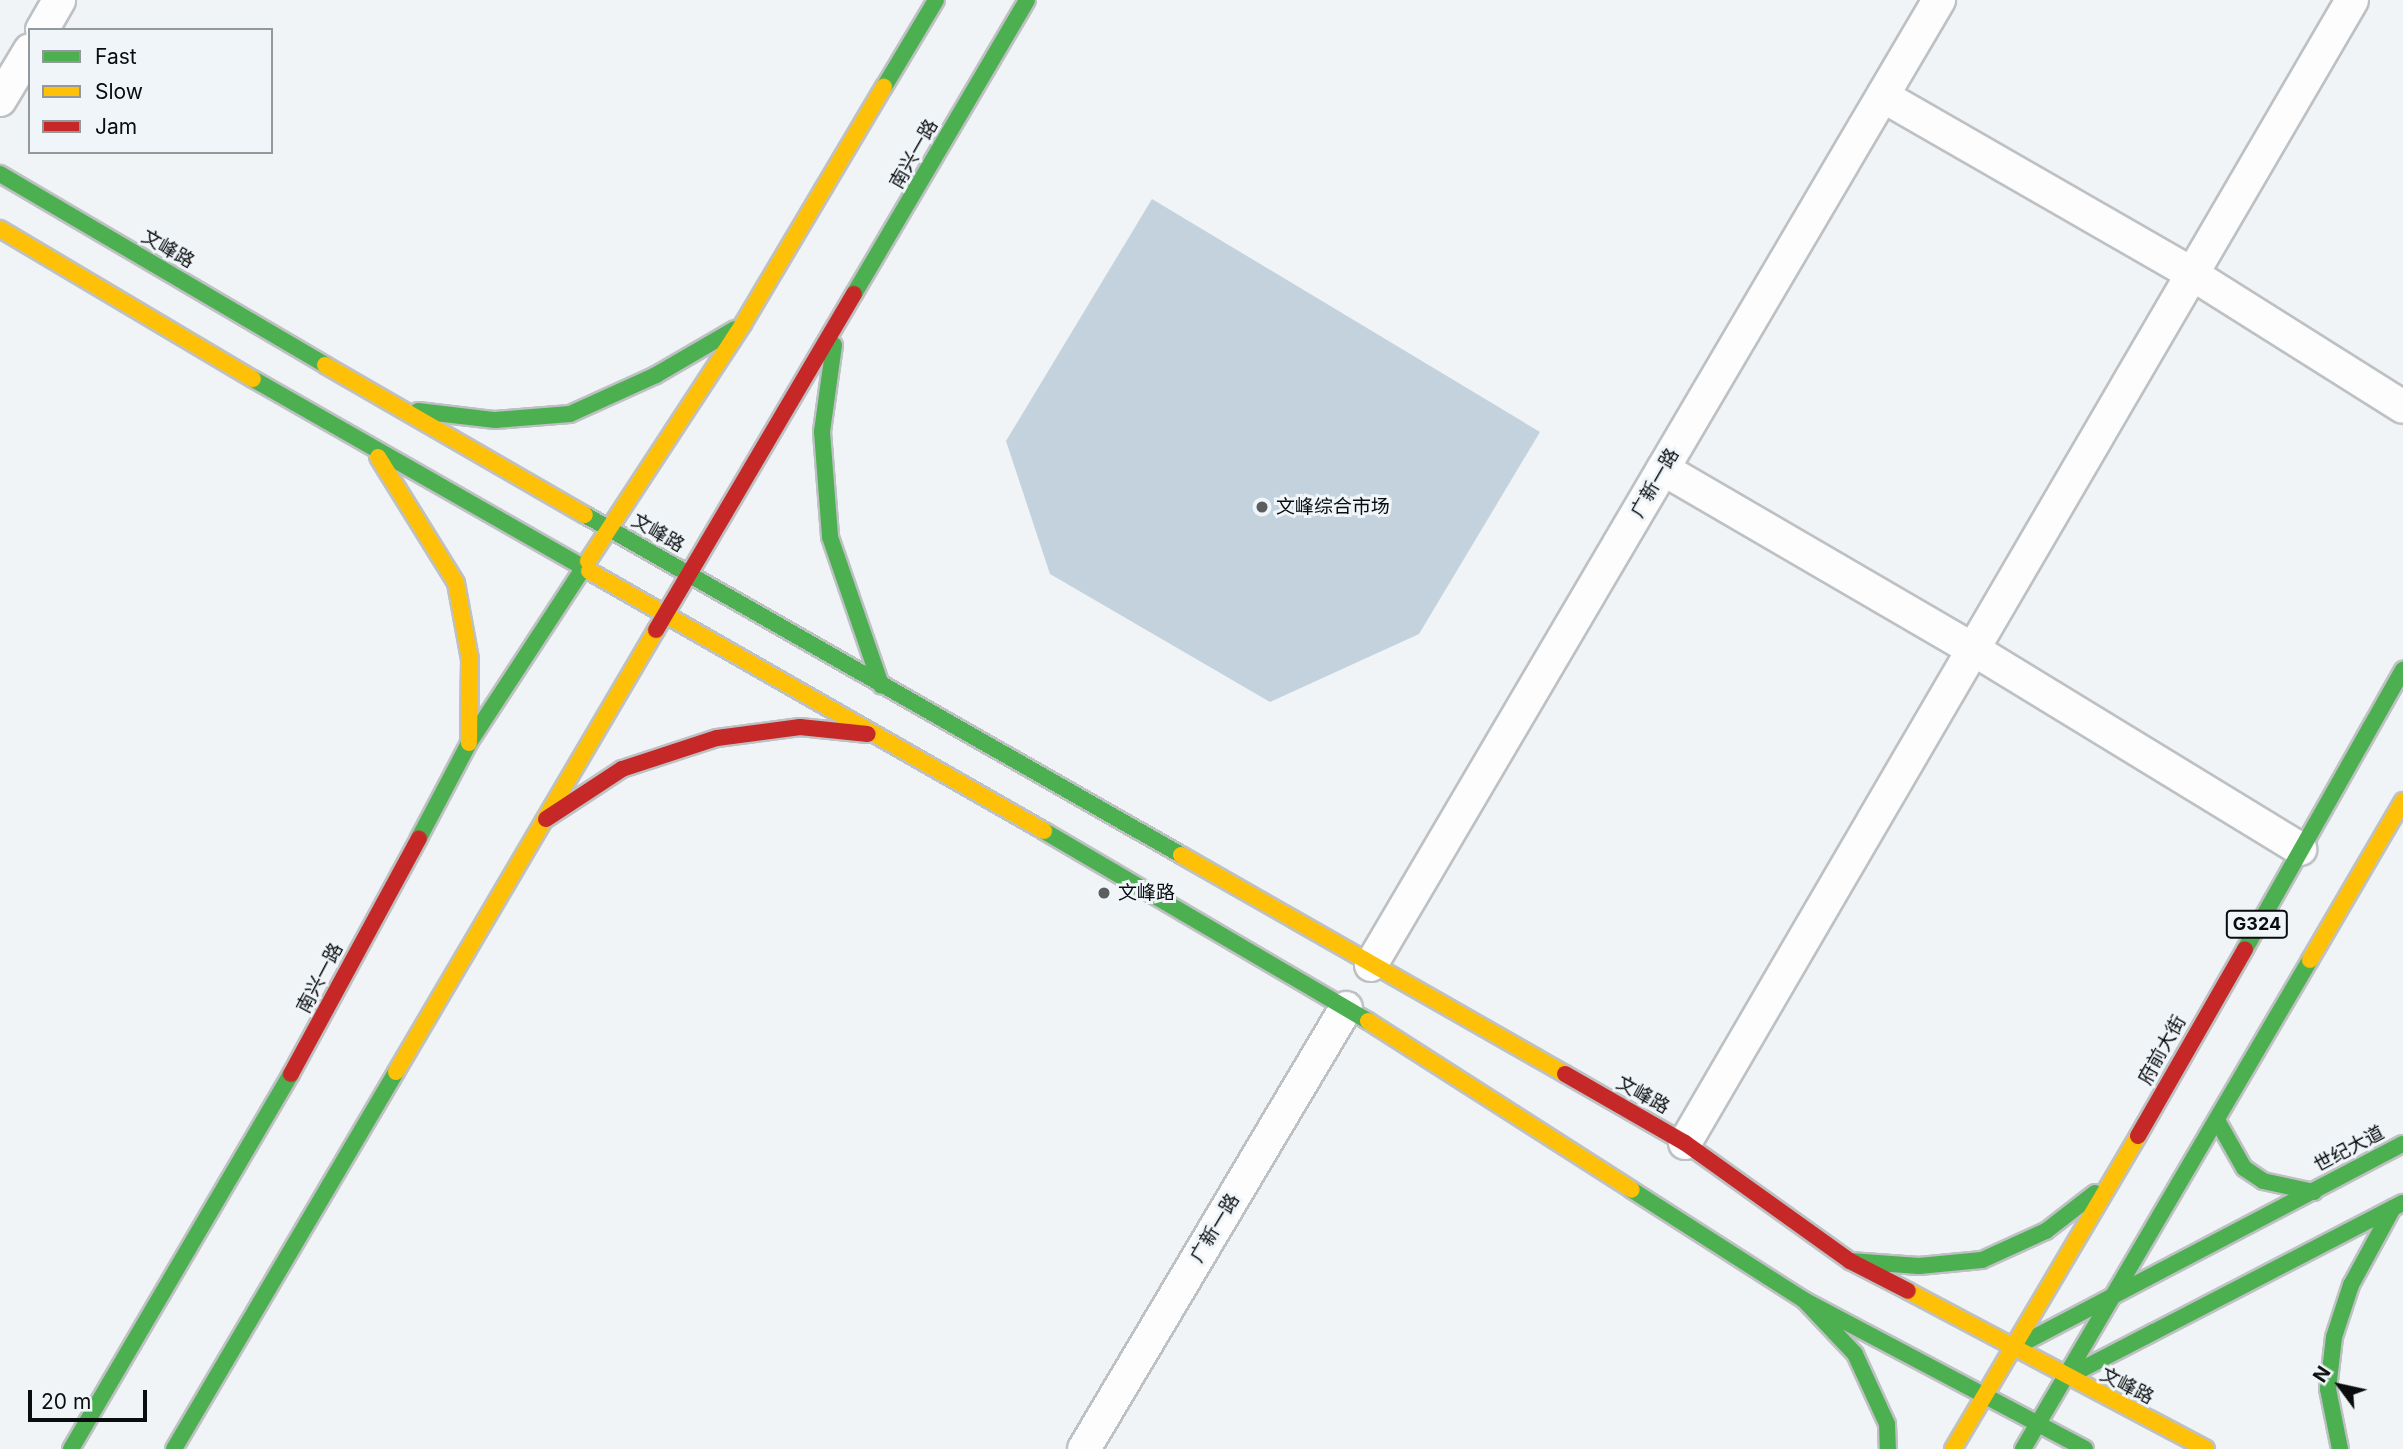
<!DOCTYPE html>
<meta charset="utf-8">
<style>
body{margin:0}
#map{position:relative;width:2403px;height:1449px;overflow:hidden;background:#f1f4f7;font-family:Inter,"Noto Sans SC",sans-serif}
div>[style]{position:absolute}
.building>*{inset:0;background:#c3d2dc}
.roads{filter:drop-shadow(2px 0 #bec1c3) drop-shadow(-2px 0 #bec1c3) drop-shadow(0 2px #bec1c3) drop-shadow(0 -2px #bec1c3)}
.street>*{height:32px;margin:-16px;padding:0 16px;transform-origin:16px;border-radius:16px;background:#fdfdfe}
.fast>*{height:16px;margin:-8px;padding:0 8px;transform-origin:8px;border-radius:8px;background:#4caf50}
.slow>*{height:16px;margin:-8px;padding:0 8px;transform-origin:8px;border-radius:8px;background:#ffc107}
.jam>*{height:16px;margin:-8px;padding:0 8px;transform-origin:8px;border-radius:8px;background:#c62828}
.dots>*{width:19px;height:19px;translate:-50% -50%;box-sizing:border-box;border:4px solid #eff5f9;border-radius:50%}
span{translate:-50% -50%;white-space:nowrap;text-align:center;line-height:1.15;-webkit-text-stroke:6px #eff5f9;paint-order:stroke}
.shield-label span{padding:2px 5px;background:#eff5f9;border:2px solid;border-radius:5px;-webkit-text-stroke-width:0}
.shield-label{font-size:18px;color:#0a0c0d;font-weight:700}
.street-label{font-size:19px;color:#0a0c0d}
.poi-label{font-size:19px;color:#0a0c0d}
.left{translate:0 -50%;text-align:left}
.legend{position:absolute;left:28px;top:28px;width:245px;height:126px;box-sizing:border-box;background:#eff5f9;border:2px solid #93989b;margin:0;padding:9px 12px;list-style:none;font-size:21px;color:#0a0c0d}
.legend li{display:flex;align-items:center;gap:14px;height:35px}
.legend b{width:35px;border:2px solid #93989b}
.north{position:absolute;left:2305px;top:1351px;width:70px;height:70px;-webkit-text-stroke:5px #eff5f9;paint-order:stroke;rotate:303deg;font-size:19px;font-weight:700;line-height:28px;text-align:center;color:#0a0c0d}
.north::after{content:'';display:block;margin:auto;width:24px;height:32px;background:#0a0c0d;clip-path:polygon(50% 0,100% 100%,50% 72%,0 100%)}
.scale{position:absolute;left:28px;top:1390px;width:119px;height:32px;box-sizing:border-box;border:4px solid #0a0c0d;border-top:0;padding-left:9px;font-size:21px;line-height:24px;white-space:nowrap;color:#0a0c0d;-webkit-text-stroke:5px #eff5f9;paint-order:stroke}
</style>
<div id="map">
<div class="building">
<div style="clip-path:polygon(1152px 199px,1540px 432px,1419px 634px,1270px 702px,1050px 574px,1006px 441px)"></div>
</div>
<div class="roads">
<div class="street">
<div style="left:42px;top:30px;width:34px;rotate:-60deg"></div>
<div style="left:1883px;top:96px;width:357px;rotate:29.9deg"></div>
<div style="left:2192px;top:274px;width:249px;rotate:32.2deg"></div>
<div style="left:0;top:100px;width:58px;rotate:-59deg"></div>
<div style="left:1663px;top:469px;width:362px;rotate:30.2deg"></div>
<div style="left:1976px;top:651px;width:380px;rotate:31.4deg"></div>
<div style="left:1371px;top:965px;width:1120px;rotate:-59.52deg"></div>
<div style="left:1685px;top:1143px;width:1323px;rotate:-59.73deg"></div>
<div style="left:1084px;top:1449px;width:513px;rotate:-59.29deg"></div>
</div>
<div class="fast">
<div style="left:884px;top:87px;width:101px;rotate:-59.1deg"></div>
<div style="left:0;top:174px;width:377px;rotate:30.4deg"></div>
<div style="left:854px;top:294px;width:341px;rotate:-59.5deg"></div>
<div style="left:834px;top:345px;width:88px;rotate:97.9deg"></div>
<div style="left:822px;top:432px;width:105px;rotate:85.6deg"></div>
<div style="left:830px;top:537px;width:157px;rotate:71deg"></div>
<div style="left:253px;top:379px;width:387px;rotate:29.7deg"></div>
<div style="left:418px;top:411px;width:78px;rotate:6.7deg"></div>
<div style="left:495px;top:420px;width:75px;rotate:-4.6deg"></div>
<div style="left:570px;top:414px;width:94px;rotate:-24.4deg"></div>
<div style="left:656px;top:375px;width:91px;rotate:-30.2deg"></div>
<div style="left:585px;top:515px;width:686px;rotate:29.7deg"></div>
<div style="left:1044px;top:831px;width:376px;rotate:30.4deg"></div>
<div style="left:419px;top:838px;width:107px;rotate:-62.2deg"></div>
<div style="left:469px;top:743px;width:217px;rotate:-56.8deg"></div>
<div style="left:2245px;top:949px;width:321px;rotate:-60.5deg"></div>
<div style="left:2218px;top:1122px;width:53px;rotate:60.5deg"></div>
<div style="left:2244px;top:1168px;width:23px;rotate:34deg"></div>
<div style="left:2263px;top:1181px;width:52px;rotate:12.2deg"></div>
<div style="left:1632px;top:1190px;width:204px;rotate:32.6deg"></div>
<div style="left:1804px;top:1300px;width:318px;rotate:27.9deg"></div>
<div style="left:1850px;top:1261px;width:69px;rotate:4.1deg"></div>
<div style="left:1919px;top:1266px;width:63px;rotate:-5.4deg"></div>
<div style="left:1982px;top:1260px;width:70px;rotate:-24.4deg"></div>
<div style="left:2046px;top:1231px;width:62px;rotate:-37.8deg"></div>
<div style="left:1804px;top:1300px;width:74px;rotate:46.6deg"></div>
<div style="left:1855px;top:1354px;width:77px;rotate:65.4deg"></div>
<div style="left:1887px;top:1424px;width:25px;rotate:88deg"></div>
<div style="left:2012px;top:1349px;width:441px;rotate:-27.7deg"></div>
<div style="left:2065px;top:1378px;width:381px;rotate:-27.4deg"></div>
<div style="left:71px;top:1449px;width:435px;rotate:-59.6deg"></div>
<div style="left:174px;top:1449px;width:438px;rotate:-59.5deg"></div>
<div style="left:2023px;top:1449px;width:567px;rotate:-59.59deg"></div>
<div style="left:2340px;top:1449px;width:61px;rotate:-101.3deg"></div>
<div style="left:2328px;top:1389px;width:52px;rotate:-83.4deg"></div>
<div style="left:2334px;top:1337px;width:55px;rotate:-71.9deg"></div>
<div style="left:2351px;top:1285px;width:88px;rotate:-61.4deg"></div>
</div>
<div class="slow">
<div style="left:0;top:229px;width:294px;rotate:30.7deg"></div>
<div style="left:325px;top:365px;width:300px;rotate:30deg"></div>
<div style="left:378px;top:457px;width:148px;rotate:58.2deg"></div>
<div style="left:456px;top:583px;width:77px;rotate:79.6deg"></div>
<div style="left:470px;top:659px;width:84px;rotate:90.7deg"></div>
<div style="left:588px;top:561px;width:283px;rotate:-56.8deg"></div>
<div style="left:743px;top:324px;width:276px;rotate:-59.3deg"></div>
<div style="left:589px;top:571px;width:524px;rotate:29.74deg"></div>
<div style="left:1181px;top:855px;width:442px;rotate:29.7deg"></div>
<div style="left:2310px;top:960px;width:184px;rotate:-59.7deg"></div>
<div style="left:1368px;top:1021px;width:313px;rotate:32.6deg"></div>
<div style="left:396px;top:1072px;width:513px;rotate:-59.53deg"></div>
<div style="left:1908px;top:1291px;width:337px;rotate:27.9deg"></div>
<div style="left:1953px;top:1449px;width:364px;rotate:-59.4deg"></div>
</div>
<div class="jam">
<div style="left:656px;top:630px;width:390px;rotate:-59.5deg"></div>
<div style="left:546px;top:819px;width:91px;rotate:-33.3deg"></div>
<div style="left:622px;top:769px;width:100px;rotate:-18.1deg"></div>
<div style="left:717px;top:738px;width:84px;rotate:-7.5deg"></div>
<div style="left:800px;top:727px;width:68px;rotate:5.9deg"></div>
<div style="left:291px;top:1074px;width:268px;rotate:-61.5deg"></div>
<div style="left:1565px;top:1074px;width:138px;rotate:29.9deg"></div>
<div style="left:1685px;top:1143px;width:203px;rotate:35.6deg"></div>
<div style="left:1850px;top:1261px;width:65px;rotate:27.3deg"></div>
<div style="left:2138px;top:1136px;width:215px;rotate:-60.2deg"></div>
</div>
</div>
<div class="dots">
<div style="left:1262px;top:507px;background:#5b5d5f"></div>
<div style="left:1104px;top:893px;background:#5b5d5f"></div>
</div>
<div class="shield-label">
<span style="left:2257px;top:924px">G324</span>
</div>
<div class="street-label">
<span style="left:914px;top:154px;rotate:-60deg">南兴一路</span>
<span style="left:168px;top:249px;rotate:30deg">文峰路</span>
<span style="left:1655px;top:483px;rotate:-60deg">广新一路</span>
<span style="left:658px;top:533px;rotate:30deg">文峰路</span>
<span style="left:320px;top:978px;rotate:-62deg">南兴一路</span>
<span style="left:2162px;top:1050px;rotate:-61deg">府前大街</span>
<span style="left:1643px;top:1095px;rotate:29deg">文峰路</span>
<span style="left:2349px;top:1149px;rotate:-28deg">世纪大道</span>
<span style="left:1215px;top:1228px;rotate:-59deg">广新一路</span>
<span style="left:2127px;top:1386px;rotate:27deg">文峰路</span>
</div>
<div class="poi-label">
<span class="left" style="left:1276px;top:507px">文峰综合市场</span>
<span class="left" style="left:1118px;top:893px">文峰路</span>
</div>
<ul class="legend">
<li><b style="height:9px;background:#4caf50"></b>Fast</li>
<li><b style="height:9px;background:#ffc107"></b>Slow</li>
<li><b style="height:9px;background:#c62828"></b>Jam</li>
</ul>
<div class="north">N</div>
<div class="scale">20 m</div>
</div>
